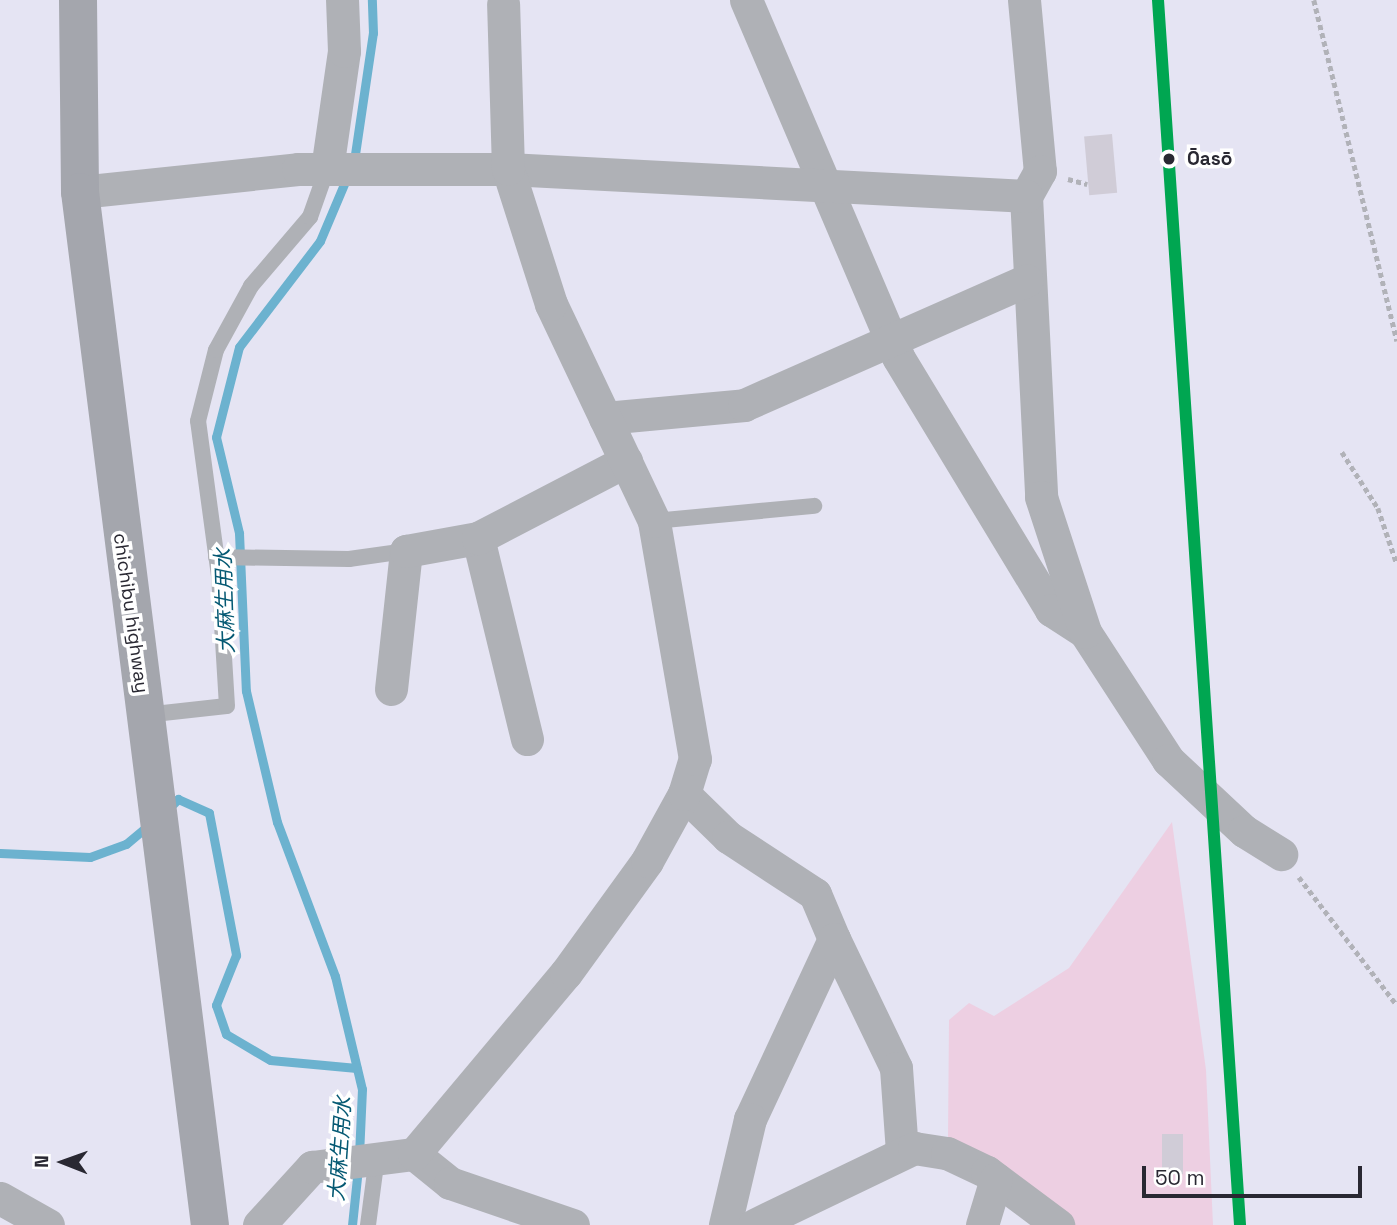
<!DOCTYPE html>
<meta charset="utf-8">
<style>
body{margin:0}
#map{position:relative;width:1397px;height:1225px;overflow:hidden;background:#e5e4f3;font-family:"Space Grotesk","Noto Sans JP",sans-serif}
div>[style]{position:absolute}
.green>*{inset:0;background:#edcfe2}
.stream>*{height:9px;margin:-4.5px;padding:0 4.5px;transform-origin:4.5px;border-radius:4.5px;background:#6cb2cf}
.building>*{inset:0;background:#d0ccd7;transform-origin:0 0}
.path>*{height:4.5px;margin-top:-2.25px;transform-origin:0;background:repeating-linear-gradient(90deg,#b1b2b8 0 5px,transparent 0 8.5px)}
.lane>*{height:16px;margin:-8px;padding:0 8px;transform-origin:8px;border-radius:8px;background:#afb1b6}
.street>*{height:33px;margin:-16.5px;padding:0 16.5px;transform-origin:16.5px;border-radius:16.5px;background:#afb1b6}
.highway>*{height:38px;margin:-19px;padding:0 19px;transform-origin:19px;border-radius:19px;background:#a4a6ad}
.rail-1>*{height:12px;margin:-6px;padding:0 6px;transform-origin:6px;border-radius:6px;background:#00a651}
.dots>*{width:19px;height:19px;translate:-50% -50%;box-sizing:border-box;border:4px solid #fff;border-radius:50%}
span{translate:-50% -50%;white-space:nowrap;text-align:center;line-height:1.15;-webkit-text-stroke:7px #fff;paint-order:stroke}
.stop-label{font-size:19px;color:#292832;font-weight:700}
.left{translate:0 -50%;text-align:left}
.street-label{font-size:19px;color:#292832}
.water-label{font-size:21px;color:#055973;font-style:italic}
.north{position:absolute;left:28px;top:1127px;width:70px;height:70px;-webkit-text-stroke:5px #fff;paint-order:stroke;rotate:271deg;font-size:19px;font-weight:700;line-height:28px;text-align:center;color:#292832}
.north::after{content:'';display:block;margin:auto;width:24px;height:32px;background:#292832;clip-path:polygon(50% 0,100% 100%,50% 72%,0 100%)}
.scale{position:absolute;left:1142px;top:1166px;width:220px;height:32px;box-sizing:border-box;border:4px solid #292832;border-top:0;padding-left:9px;font-size:21px;line-height:24px;white-space:nowrap;color:#292832;-webkit-text-stroke:5px #fff;paint-order:stroke}
</style>
<div id="map">
<div class="green">
<div style="clip-path:polygon(1172px 822px,1206px 1070px,1213px 1225px,1067px 1225px,948px 1137px,949px 1020px,969px 1003px,994px 1016px,1069px 968px)"></div>
</div>
<div class="stream">
<div style="left:354px;top:161px;width:129px;rotate:-81.6deg"></div>
<div style="left:373px;top:33px;width:33px;rotate:-92deg"></div>
<div style="left:347px;top:177px;width:69px;rotate:112.9deg"></div>
<div style="left:320px;top:241px;width:133px;rotate:127.4deg"></div>
<div style="left:239px;top:347px;width:93px;rotate:104.3deg"></div>
<div style="left:216px;top:437px;width:99px;rotate:76.5deg"></div>
<div style="left:239px;top:533px;width:158px;rotate:87.5deg"></div>
<div style="left:246px;top:691px;width:135px;rotate:76.7deg"></div>
<div style="left:277px;top:822px;width:165px;rotate:69.4deg"></div>
<div style="left:335px;top:976px;width:116px;rotate:76.6deg"></div>
<div style="left:362px;top:1089px;width:65px;rotate:92.6deg"></div>
<div style="left:169px;top:808px;width:13px;rotate:-45deg"></div>
<div style="left:178px;top:799px;width:34px;rotate:24deg"></div>
<div style="left:209px;top:813px;width:145px;rotate:79.2deg"></div>
<div style="left:236px;top:955px;width:54px;rotate:111.8deg"></div>
<div style="left:216px;top:1005px;width:31px;rotate:71deg"></div>
<div style="left:226px;top:1034px;width:51px;rotate:30.6deg"></div>
<div style="left:270px;top:1060px;width:87px;rotate:5.3deg"></div>
<div style="left:0;top:853px;width:90px;rotate:2.5deg"></div>
<div style="left:90px;top:857px;width:38px;rotate:-20deg"></div>
<div style="left:126px;top:844px;width:31px;rotate:-40deg"></div>
<div style="left:352px;top:1225px;width:57px;rotate:-84deg"></div>
</div>
<div class="building">
<div style="left:1112px;top:134px;width:59px;height:28px;rotate:85deg"></div>
<div style="left:1162px;top:1134px;width:21px;height:40px"></div>
</div>
<div class="path">
<div style="left:1314px;top:0;width:351px;rotate:76.3deg"></div>
<div style="left:1068px;top:179px;width:20px;rotate:15deg"></div>
<div style="left:1342px;top:452px;width:67px;rotate:57.3deg"></div>
<div style="left:1378px;top:508px;width:59px;rotate:71.3deg"></div>
<div style="left:1299px;top:877px;width:161px;rotate:52.6deg"></div>
</div>
<div class="lane">
<div style="left:654px;top:521px;width:161px;rotate:-5.4deg"></div>
<div style="left:216px;top:557px;width:133px;rotate:0.9deg"></div>
<div style="left:349px;top:559px;width:58px;rotate:-8deg"></div>
<div style="left:145px;top:715px;width:82px;rotate:-6.3deg"></div>
<div style="left:227px;top:706px;width:130px;rotate:-93.5deg"></div>
<div style="left:219px;top:576px;width:156px;rotate:-97.7deg"></div>
<div style="left:198px;top:421px;width:73px;rotate:-75.8deg"></div>
<div style="left:216px;top:350px;width:73px;rotate:-61.3deg"></div>
<div style="left:251px;top:286px;width:91px;rotate:-49.5deg"></div>
<div style="left:310px;top:217px;width:51px;rotate:-70.5deg"></div>
<div style="left:368px;top:1225px;width:69px;rotate:-82.5deg"></div>
</div>
<div class="street">
<div style="left:746px;top:0;width:388px;rotate:66.9deg"></div>
<div style="left:898px;top:357px;width:296px;rotate:58.8deg"></div>
<div style="left:1051px;top:610px;width:40px;rotate:32.9deg"></div>
<div style="left:1085px;top:632px;width:153px;rotate:57deg"></div>
<div style="left:1168px;top:760px;width:104px;rotate:43.1deg"></div>
<div style="left:1244px;top:831px;width:44px;rotate:31.9deg"></div>
<div style="left:1024px;top:0;width:172px;rotate:84.7deg"></div>
<div style="left:1040px;top:171px;width:29px;rotate:119deg"></div>
<div style="left:1026px;top:196px;width:301px;rotate:87.1deg"></div>
<div style="left:1041px;top:497px;width:142px;rotate:71.9deg"></div>
<div style="left:327px;top:169px;width:119px;rotate:-81.8deg"></div>
<div style="left:344px;top:51px;width:51px;rotate:-92.2deg"></div>
<div style="left:80px;top:192px;width:219px;rotate:-6deg"></div>
<div style="left:298px;top:169px;width:210px"></div>
<div style="left:508px;top:169px;width:519px;rotate:2.98deg"></div>
<div style="left:605px;top:418px;width:140px;rotate:-5.3deg"></div>
<div style="left:744px;top:405px;width:309px;rotate:-23.8deg"></div>
<div style="left:478px;top:538px;width:207px;rotate:76.3deg"></div>
<div style="left:391px;top:689px;width:139px;rotate:-83.8deg"></div>
<div style="left:406px;top:551px;width:73px;rotate:-10.2deg"></div>
<div style="left:478px;top:538px;width:167px;rotate:-27.5deg"></div>
<div style="left:684px;top:794px;width:62px;rotate:44.3deg"></div>
<div style="left:728px;top:837px;width:104px;rotate:33.2deg"></div>
<div style="left:815px;top:894px;width:49px;rotate:67.1deg"></div>
<div style="left:834px;top:939px;width:199px;rotate:115deg"></div>
<div style="left:750px;top:1119px;width:109px;rotate:103.3deg"></div>
<div style="left:834px;top:939px;width:143px;rotate:64.3deg"></div>
<div style="left:896px;top:1068px;width:84px;rotate:85.9deg"></div>
<div style="left:414px;top:1154px;width:46px;rotate:38.9deg"></div>
<div style="left:450px;top:1183px;width:130px;rotate:18.9deg"></div>
<div style="left:0;top:1198px;width:55px;rotate:29.4deg"></div>
<div style="left:259px;top:1225px;width:79px;rotate:-47.6deg"></div>
<div style="left:312px;top:1167px;width:103px;rotate:-7.3deg"></div>
<div style="left:414px;top:1154px;width:236px;rotate:-50deg"></div>
<div style="left:566px;top:973px;width:138px;rotate:-54.1deg"></div>
<div style="left:647px;top:861px;width:77px;rotate:-61.1deg"></div>
<div style="left:684px;top:794px;width:37px;rotate:-73deg"></div>
<div style="left:695px;top:759px;width:242px;rotate:-99.8deg"></div>
<div style="left:654px;top:521px;width:240px;rotate:-115.4deg"></div>
<div style="left:551px;top:304px;width:142px;rotate:-107.7deg"></div>
<div style="left:508px;top:169px;width:165px;rotate:-91.7deg"></div>
<div style="left:754px;top:1225px;width:178px;rotate:-25.7deg"></div>
<div style="left:914px;top:1148px;width:33px;rotate:9deg"></div>
<div style="left:947px;top:1153px;width:44px;rotate:25.4deg"></div>
<div style="left:987px;top:1172px;width:89px;rotate:36.7deg"></div>
<div style="left:982px;top:1225px;width:48px;rotate:-73.1deg"></div>
</div>
<div class="highway">
<div style="left:78px;top:0;width:192px;rotate:89.4deg"></div>
<div style="left:80px;top:192px;width:1041px;rotate:82.83deg"></div>
</div>
<div class="rail-1">
<div style="left:1158px;top:0;width:1228px;rotate:86.17deg"></div>
</div>
<div class="dots">
<div style="left:1169px;top:159px;background:#292832"></div>
</div>
<div class="stop-label">
<span class="left" style="left:1187px;top:159px">Ōasō</span>
</div>
<div class="street-label">
<span style="left:131px;top:613px;rotate:82deg">chichibu highway</span>
</div>
<div class="water-label">
<span style="left:225px;top:601px;rotate:-92deg">大麻生用水</span>
<span style="left:340px;top:1149px;rotate:-86deg">大麻生用水</span>
</div>
<div class="north">N</div>
<div class="scale">50 m</div>
</div>
